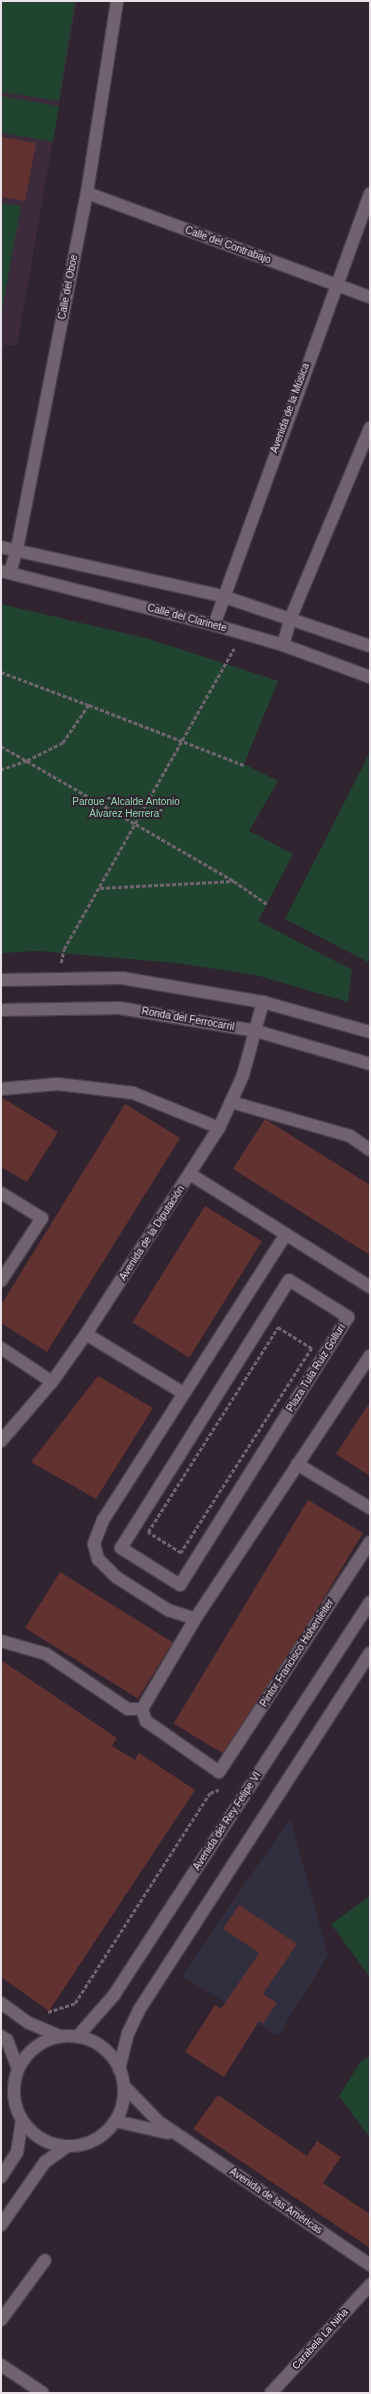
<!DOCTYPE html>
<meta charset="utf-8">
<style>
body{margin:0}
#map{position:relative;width:371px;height:2394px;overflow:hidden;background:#312431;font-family:Arial,sans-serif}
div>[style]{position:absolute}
.commercial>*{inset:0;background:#312e3f}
.built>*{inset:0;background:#3d2b3c}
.green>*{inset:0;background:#214430;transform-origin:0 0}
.building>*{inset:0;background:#623230;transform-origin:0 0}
.path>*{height:2.5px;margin-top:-1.25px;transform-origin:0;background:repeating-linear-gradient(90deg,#70646f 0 4px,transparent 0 6px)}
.roads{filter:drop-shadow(1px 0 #4b404b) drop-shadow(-1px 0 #4b404b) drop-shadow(0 1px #4b404b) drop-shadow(0 -1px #4b404b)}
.pedestrian>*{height:12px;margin:-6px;padding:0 6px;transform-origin:6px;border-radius:6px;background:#716270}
.minor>*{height:12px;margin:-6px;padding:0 6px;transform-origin:6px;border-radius:6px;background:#716270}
.secondary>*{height:12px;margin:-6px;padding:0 6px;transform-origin:6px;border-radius:6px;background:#716270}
.secondary>.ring{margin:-6px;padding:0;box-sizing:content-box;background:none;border:12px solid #716270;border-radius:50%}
span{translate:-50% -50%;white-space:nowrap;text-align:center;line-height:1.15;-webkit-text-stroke:4px #312431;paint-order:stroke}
.street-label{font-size:10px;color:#e9e0e8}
.park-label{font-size:10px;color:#8edaab}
.frame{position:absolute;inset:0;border:2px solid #e9e0e8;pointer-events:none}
</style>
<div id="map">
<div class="commercial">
<div style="clip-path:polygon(290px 1818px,328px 1955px,278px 2036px,182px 1976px)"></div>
</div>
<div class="built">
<div style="clip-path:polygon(1px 1px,77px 1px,17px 346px,5px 345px,1px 366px)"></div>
</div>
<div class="green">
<div style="clip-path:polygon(1px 1px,75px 1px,59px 101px,1px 92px)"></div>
<div style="left:1px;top:96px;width:59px;height:36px;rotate:10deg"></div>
<div style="clip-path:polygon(1px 203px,21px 206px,1px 316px)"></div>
<div style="clip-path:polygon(1px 604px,149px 639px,278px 681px,244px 764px,278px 781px,249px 831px,293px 854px,258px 921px,352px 970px,348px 1002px,256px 975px,176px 963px,38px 951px,1px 953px)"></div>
<div style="clip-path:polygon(370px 752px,370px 963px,285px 919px)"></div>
<div style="clip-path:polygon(370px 1896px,370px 1977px,331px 1924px)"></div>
<div style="clip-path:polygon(370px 2056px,370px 2138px,339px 2096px,361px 2061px)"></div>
</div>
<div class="building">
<div style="clip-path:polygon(1px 137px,36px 143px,25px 201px,1px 197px)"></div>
<div style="clip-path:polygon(1px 1097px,58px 1132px,27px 1182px,1px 1167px)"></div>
<div style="clip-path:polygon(125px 1104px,180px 1138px,47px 1352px,1px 1323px,1px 1305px)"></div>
<div style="clip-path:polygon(265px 1119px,370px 1185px,370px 1255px,233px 1169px)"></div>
<div style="left:205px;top:1206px;width:67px;height:137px;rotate:32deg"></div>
<div style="clip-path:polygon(98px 1376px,153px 1408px,96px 1499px,31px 1462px)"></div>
<div style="clip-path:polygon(370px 1402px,370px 1476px,336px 1454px)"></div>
<div style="left:308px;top:1500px;width:64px;height:261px;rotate:31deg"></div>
<div style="left:60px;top:1572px;width:133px;height:66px;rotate:32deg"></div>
<div style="clip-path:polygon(1px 1660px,117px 1738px,112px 1746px,135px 1760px,139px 1753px,195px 1790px,49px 2011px,1px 1977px)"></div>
<div style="clip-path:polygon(239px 1905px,297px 1944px,263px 1994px,277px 2003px,263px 2023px,259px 2021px,224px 2077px,185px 2052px,215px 2005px,221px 2009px,259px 1953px,223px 1929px)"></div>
<div style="clip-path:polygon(218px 2095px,307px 2156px,317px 2141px,341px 2157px,323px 2183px,370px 2214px,370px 2248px,193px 2129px)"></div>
</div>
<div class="path">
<div style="left:1px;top:672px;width:94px;rotate:20.6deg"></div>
<div style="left:89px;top:705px;width:46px;rotate:124.4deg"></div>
<div style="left:63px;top:743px;width:40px;rotate:153.4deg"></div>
<div style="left:27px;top:761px;width:28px;rotate:161deg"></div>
<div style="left:89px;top:705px;width:166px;rotate:21.2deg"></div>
<div style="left:1px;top:746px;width:269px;rotate:30.1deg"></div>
<div style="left:234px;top:881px;width:40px;rotate:34.9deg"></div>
<div style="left:100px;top:888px;width:134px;rotate:-3deg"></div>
<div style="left:61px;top:963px;width:14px;rotate:-78deg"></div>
<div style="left:64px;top:949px;width:345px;rotate:-60.5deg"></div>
<div style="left:278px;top:1327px;width:40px;rotate:32deg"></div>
<div style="left:312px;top:1348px;width:243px;rotate:122.6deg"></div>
<div style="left:181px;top:1553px;width:39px;rotate:-148deg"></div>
<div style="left:148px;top:1532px;width:243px;rotate:-57.6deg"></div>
<div style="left:48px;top:2012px;width:28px;rotate:-18deg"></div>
<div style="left:75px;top:2003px;width:250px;rotate:-57.3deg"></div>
<div style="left:210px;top:1793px;width:9px;rotate:-21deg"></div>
</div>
<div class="roads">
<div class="pedestrian">
<div style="left:289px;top:1280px;width:70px;rotate:32.1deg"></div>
<div style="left:348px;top:1317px;width:316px;rotate:122.1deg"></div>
<div style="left:180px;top:1585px;width:70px;rotate:-147.9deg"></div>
<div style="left:121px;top:1548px;width:316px;rotate:-57.9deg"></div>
</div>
<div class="minor">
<div style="left:87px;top:193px;width:302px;rotate:20.2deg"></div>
<div style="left:1px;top:547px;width:226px;rotate:12.5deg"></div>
<div style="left:222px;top:596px;width:156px;rotate:18.7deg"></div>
<div style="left:1px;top:571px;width:220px;rotate:14.2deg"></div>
<div style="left:214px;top:625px;width:72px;rotate:16.2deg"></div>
<div style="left:283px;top:645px;width:93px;rotate:20.2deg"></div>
<div style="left:10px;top:572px;width:24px;rotate:-73deg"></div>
<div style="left:17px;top:549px;width:363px;rotate:-78.9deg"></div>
<div style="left:87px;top:193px;width:194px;rotate:-81.1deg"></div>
<div style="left:214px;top:625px;width:459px;rotate:-70.1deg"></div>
<div style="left:283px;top:645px;width:29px;rotate:-74deg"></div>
<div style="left:291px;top:617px;width:205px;rotate:-67.3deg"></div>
<div style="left:1px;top:980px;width:121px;rotate:-0.9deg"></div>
<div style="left:122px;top:978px;width:143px;rotate:9.7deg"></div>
<div style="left:263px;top:1002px;width:111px;rotate:15.7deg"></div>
<div style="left:1px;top:1010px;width:119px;rotate:-1deg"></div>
<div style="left:120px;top:1008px;width:138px;rotate:9.6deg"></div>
<div style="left:256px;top:1031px;width:119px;rotate:16.1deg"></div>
<div style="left:1px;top:1089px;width:57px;rotate:-5deg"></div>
<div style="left:58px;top:1084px;width:76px;rotate:6.8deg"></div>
<div style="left:133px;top:1093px;width:93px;rotate:22.1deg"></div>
<div style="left:231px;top:1102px;width:124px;rotate:15.9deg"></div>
<div style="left:350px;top:1136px;width:24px;rotate:35deg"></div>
<div style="left:190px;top:1174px;width:213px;rotate:32.1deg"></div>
<div style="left:1px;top:1193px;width:48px;rotate:31.4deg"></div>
<div style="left:42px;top:1218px;width:75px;rotate:123.1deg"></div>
<div style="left:286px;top:1234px;width:340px;rotate:122.6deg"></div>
<div style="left:103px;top:1520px;width:26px;rotate:111deg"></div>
<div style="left:94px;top:1544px;width:16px;rotate:75deg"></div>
<div style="left:98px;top:1559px;width:25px;rotate:45deg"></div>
<div style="left:116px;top:1577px;width:62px;rotate:32.4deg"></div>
<div style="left:168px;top:1610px;width:28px;rotate:18deg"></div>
<div style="left:195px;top:1619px;width:316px;rotate:-56.4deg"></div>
<div style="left:86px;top:1334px;width:114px;rotate:31.3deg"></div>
<div style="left:1px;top:1348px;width:61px;rotate:33.7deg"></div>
<div style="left:1px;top:1441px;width:78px;rotate:-49.2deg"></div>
<div style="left:52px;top:1382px;width:59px;rotate:-54.7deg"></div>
<div style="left:86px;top:1334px;width:245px;rotate:-57.2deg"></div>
<div style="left:219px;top:1128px;width:58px;rotate:-65.6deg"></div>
<div style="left:243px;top:1075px;width:76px;rotate:-74.7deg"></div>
<div style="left:297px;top:1464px;width:85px;rotate:31.1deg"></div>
<div style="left:1px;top:1641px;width:47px;rotate:16.1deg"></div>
<div style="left:46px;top:1654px;width:99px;rotate:33.9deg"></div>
<div style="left:128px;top:1709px;width:14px"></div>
<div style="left:142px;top:1709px;width:104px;rotate:-59.5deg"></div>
<div style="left:142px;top:1709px;width:13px;rotate:72deg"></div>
<div style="left:146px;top:1721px;width:89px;rotate:34.9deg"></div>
<div style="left:219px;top:1772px;width:275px;rotate:-56.7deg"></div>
<div style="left:1px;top:2003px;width:34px;rotate:36deg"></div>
<div style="left:29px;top:2023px;width:34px;rotate:23deg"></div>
<div style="left:1px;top:2036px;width:7px;rotate:34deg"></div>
<div style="left:7px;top:2040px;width:30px;rotate:69deg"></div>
<div style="left:124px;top:2086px;width:50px;rotate:45.8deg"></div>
<div style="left:159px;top:2122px;width:255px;rotate:34.1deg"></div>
<div style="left:115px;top:2121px;width:54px;rotate:12.8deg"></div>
<div style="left:1px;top:2320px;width:74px;rotate:-53.7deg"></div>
<div style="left:1px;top:2365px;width:50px;rotate:33.7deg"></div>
<div style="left:271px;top:2393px;width:147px;rotate:-47.5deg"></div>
</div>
<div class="secondary">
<div style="left:78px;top:2036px;width:55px;rotate:-48.7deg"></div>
<div style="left:114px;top:1995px;width:469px;rotate:-56.9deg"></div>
<div class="ring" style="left:14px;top:2036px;width:98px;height:98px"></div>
<div style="left:119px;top:2069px;width:37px;rotate:-76deg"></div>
<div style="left:128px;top:2033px;width:25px;rotate:-64deg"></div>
<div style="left:139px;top:2010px;width:425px;rotate:-57.1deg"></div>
<div style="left:1px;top:2177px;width:30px;rotate:-57deg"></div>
<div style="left:17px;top:2152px;width:32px;rotate:-81deg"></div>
<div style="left:1px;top:2225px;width:77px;rotate:-55.1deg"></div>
<div style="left:45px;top:2162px;width:28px;rotate:-35deg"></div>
</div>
</div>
<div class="street-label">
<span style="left:228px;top:245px;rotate:20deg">Calle del Contrabajo</span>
<span style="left:68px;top:287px;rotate:-79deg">Calle del Oboe</span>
<span style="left:290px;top:408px;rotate:-70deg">Avenida de la Música</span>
<span style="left:187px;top:618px;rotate:15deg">Calle del Clarinete</span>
<span style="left:188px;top:1019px;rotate:10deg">Ronda del Ferrocarril</span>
<span style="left:152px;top:1233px;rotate:-57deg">Avenida de la Diputación</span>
<span style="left:316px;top:1368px;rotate:-58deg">Plaza Tula Ruiz Golluri</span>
<span style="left:297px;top:1653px;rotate:-57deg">Pintor Francisco Hohenleiter</span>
<span style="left:227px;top:1821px;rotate:-57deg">Avenida del Rey Felipe VI</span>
<span style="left:276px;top:2201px;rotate:34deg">Avenida de las Américas</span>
<span style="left:320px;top:2339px;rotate:-48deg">Carabela La Niña</span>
</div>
<div class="park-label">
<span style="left:126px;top:807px">Parque "Alcalde Antonio<br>Álvarez Herrera"</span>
</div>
<div class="frame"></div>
</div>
